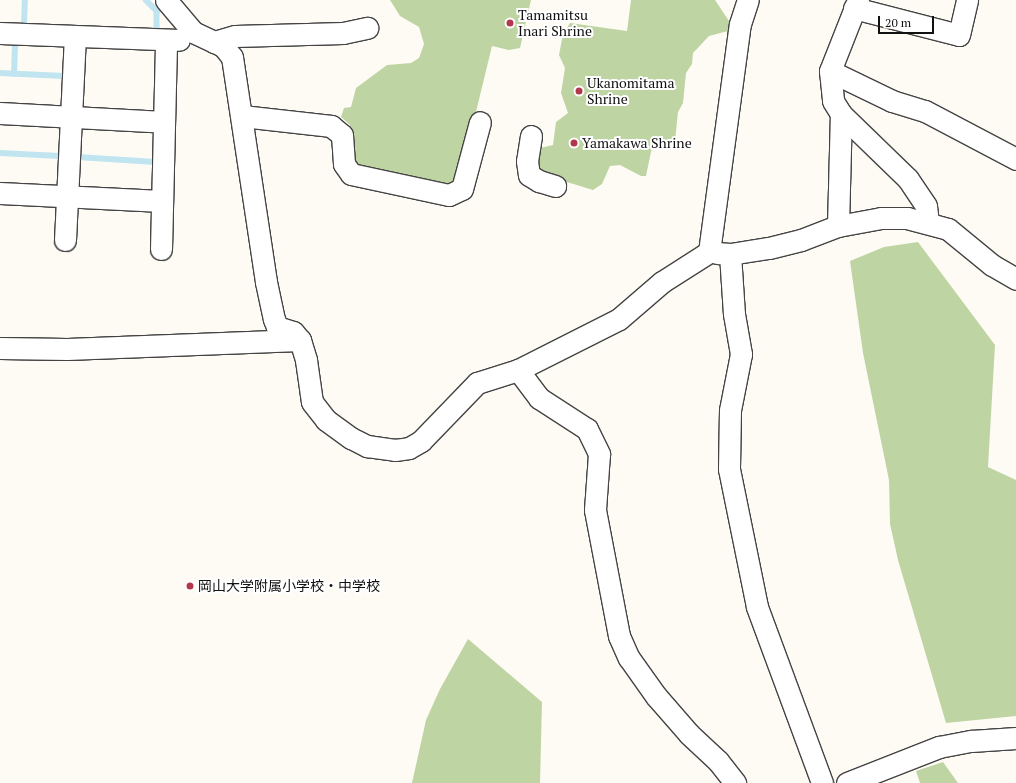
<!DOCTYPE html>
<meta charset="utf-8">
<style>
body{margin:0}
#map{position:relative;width:1016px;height:783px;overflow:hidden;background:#fefbf5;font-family:"PT Serif","Noto Sans JP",serif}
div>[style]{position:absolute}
.forest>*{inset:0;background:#bfd4a3}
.stream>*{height:5.5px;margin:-2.75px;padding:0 2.75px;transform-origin:2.75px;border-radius:2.75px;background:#c0e4f0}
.roads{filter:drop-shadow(1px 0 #444) drop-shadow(-1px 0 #444) drop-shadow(0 1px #444) drop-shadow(0 -1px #444)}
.minor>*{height:21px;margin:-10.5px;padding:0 10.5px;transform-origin:10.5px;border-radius:10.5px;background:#fff}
.dots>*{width:11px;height:11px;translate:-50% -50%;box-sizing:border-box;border:2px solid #fff;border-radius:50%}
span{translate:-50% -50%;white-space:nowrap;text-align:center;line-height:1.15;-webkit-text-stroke:4px #fff;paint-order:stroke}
.poi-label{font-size:14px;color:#111}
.left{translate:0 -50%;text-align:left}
.scale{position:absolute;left:878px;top:16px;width:56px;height:18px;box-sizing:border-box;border:2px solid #111;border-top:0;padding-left:5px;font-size:12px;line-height:14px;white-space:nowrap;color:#111;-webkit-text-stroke:3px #fff;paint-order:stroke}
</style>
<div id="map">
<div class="forest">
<div style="clip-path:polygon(390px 0,531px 0,520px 48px,509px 50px,492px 46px,475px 116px,455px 183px,445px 187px,358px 171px,353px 160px,355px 151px,350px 125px,341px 117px,344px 108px,351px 107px,356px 88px,387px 65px,411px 63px,419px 58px,424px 44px,419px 27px,400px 16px)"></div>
<div style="clip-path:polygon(631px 0,715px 0,729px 21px,728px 31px,709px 36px,693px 53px,692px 64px,686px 73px,683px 103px,678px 112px,675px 141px,666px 147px,652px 147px,646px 176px,641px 176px,620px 165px,610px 166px,602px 184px,593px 190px,544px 175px,537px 164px,540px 148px,553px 145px,556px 122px,568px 113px,561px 93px,565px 68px,559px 55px,563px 34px,570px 23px,627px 31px)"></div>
<div style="clip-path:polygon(918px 242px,995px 345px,988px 467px,1016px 480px,1016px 716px,946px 723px,898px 560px,890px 524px,889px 480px,863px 353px,850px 261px,884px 247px)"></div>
<div style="clip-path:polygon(468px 639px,542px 702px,540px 783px,412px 783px,426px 720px,440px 689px)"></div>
<div style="clip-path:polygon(943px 762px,958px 783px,920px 783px,916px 771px)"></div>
</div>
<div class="stream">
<div style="left:146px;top:0;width:16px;rotate:45deg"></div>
<div style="left:157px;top:11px;width:20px;rotate:90deg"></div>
<div style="left:24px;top:25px;width:25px;rotate:-88deg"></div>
<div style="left:0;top:73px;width:64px;rotate:2.7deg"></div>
<div style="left:14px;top:74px;width:30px;rotate:-88deg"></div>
<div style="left:0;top:153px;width:60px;rotate:2.9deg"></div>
<div style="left:78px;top:157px;width:77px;rotate:3.7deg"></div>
</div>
<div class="roads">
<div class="minor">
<div style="left:166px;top:0;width:42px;rotate:49.8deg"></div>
<div style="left:193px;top:32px;width:33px;rotate:25deg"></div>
<div style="left:223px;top:46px;width:14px;rotate:51deg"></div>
<div style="left:232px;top:57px;width:228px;rotate:81.4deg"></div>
<div style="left:266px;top:282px;width:38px;rotate:78deg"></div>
<div style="left:274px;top:319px;width:9px;rotate:69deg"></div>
<div style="left:277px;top:327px;width:17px;rotate:17deg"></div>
<div style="left:293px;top:332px;width:11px;rotate:49deg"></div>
<div style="left:300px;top:340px;width:21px;rotate:73deg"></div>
<div style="left:306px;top:360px;width:42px;rotate:81.9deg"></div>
<div style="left:312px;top:402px;width:23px;rotate:52deg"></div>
<div style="left:326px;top:420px;width:31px;rotate:36deg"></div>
<div style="left:351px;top:438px;width:18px;rotate:27deg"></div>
<div style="left:367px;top:446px;width:28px;rotate:8deg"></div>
<div style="left:395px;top:450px;width:14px;rotate:-8deg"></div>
<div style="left:409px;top:448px;width:14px;rotate:-30deg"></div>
<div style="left:421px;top:441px;width:81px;rotate:-46deg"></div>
<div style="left:477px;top:383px;width:43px;rotate:-17.6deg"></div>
<div style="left:518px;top:370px;width:113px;rotate:-26.8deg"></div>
<div style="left:619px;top:319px;width:57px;rotate:-40.7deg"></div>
<div style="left:662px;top:282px;width:56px;rotate:-32.6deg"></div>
<div style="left:709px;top:252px;width:230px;rotate:-82.3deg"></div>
<div style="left:740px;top:24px;width:25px;rotate:-72deg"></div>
<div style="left:858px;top:0;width:76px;rotate:111.5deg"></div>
<div style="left:830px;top:71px;width:30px;rotate:84deg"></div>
<div style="left:833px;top:101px;width:15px;rotate:58deg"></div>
<div style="left:841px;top:114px;width:93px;rotate:44.1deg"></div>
<div style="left:908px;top:179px;width:32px;rotate:56deg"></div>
<div style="left:926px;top:206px;width:16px;rotate:83deg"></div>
<div style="left:854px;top:8px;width:108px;rotate:14.4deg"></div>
<div style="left:959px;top:35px;width:36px;rotate:-77deg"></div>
<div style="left:0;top:33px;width:179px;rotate:2.2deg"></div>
<div style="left:214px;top:42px;width:22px;rotate:-16deg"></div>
<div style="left:235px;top:36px;width:108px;rotate:-1.6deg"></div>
<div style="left:343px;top:33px;width:25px;rotate:-12deg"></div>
<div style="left:830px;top:71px;width:69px;rotate:25.8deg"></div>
<div style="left:892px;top:101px;width:34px;rotate:17deg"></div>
<div style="left:925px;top:111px;width:103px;rotate:27.8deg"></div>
<div style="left:0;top:113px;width:164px;rotate:3.1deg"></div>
<div style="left:242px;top:116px;width:90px;rotate:6.4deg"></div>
<div style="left:331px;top:126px;width:14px;rotate:39deg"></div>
<div style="left:342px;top:135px;width:29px;rotate:86deg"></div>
<div style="left:344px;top:164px;width:12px;rotate:55deg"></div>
<div style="left:351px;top:174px;width:100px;rotate:12.1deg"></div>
<div style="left:449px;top:195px;width:14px;rotate:-25deg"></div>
<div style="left:462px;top:189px;width:69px;rotate:-75deg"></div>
<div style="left:531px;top:136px;width:25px;rotate:99deg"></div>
<div style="left:527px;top:161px;width:14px;rotate:82deg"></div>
<div style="left:529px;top:175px;width:12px;rotate:31deg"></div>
<div style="left:539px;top:181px;width:17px;rotate:17deg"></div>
<div style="left:0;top:193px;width:162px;rotate:2.8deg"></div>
<div style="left:838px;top:226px;width:112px;rotate:-88.5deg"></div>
<div style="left:65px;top:240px;width:204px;rotate:-87.2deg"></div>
<div style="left:161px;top:249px;width:209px;rotate:-88.6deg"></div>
<div style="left:717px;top:253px;width:13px;rotate:4deg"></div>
<div style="left:730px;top:254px;width:39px;rotate:-9deg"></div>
<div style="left:769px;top:248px;width:33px;rotate:-14deg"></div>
<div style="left:801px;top:240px;width:40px;rotate:-21deg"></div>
<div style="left:838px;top:226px;width:44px;rotate:-10.5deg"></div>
<div style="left:881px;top:218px;width:26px"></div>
<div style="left:907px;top:218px;width:42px;rotate:15deg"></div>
<div style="left:948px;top:229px;width:57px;rotate:39.3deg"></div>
<div style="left:992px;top:265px;width:28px;rotate:30deg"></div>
<div style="left:730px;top:254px;width:60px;rotate:86.2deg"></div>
<div style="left:734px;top:314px;width:41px;rotate:80.1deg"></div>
<div style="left:741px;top:354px;width:57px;rotate:101.1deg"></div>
<div style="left:730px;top:410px;width:59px;rotate:91deg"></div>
<div style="left:729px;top:469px;width:141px;rotate:78.5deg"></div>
<div style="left:757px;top:607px;width:188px;rotate:69.7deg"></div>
<div style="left:0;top:348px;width:67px;rotate:0.9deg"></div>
<div style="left:67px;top:349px;width:233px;rotate:-2.2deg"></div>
<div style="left:518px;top:370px;width:35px;rotate:53deg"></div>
<div style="left:539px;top:398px;width:57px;rotate:32.9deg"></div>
<div style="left:587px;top:429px;width:28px;rotate:64deg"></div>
<div style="left:599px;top:454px;width:56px;rotate:94.1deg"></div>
<div style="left:595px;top:510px;width:128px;rotate:79.2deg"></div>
<div style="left:619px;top:636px;width:24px;rotate:66deg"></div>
<div style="left:629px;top:658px;width:47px;rotate:54.6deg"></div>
<div style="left:656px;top:696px;width:50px;rotate:49deg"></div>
<div style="left:689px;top:734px;width:40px;rotate:43deg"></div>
<div style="left:718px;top:761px;width:28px;rotate:52deg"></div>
<div style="left:847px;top:783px;width:99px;rotate:-21.4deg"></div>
<div style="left:939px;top:747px;width:33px;rotate:-11deg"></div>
<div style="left:971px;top:741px;width:45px;rotate:-3.8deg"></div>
</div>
</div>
<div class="dots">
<div style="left:510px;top:23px;background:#b1384d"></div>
<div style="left:579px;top:91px;background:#b1384d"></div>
<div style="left:574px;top:143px;background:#b1384d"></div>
<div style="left:190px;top:586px;background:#b1384d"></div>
</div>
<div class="poi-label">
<span class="left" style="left:518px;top:23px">Tamamitsu<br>Inari Shrine</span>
<span class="left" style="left:587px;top:91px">Ukanomitama<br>Shrine</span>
<span class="left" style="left:582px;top:143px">Yamakawa Shrine</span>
<span class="left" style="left:198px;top:586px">岡山大学附属小学校・中学校</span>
</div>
<div class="scale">20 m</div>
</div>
